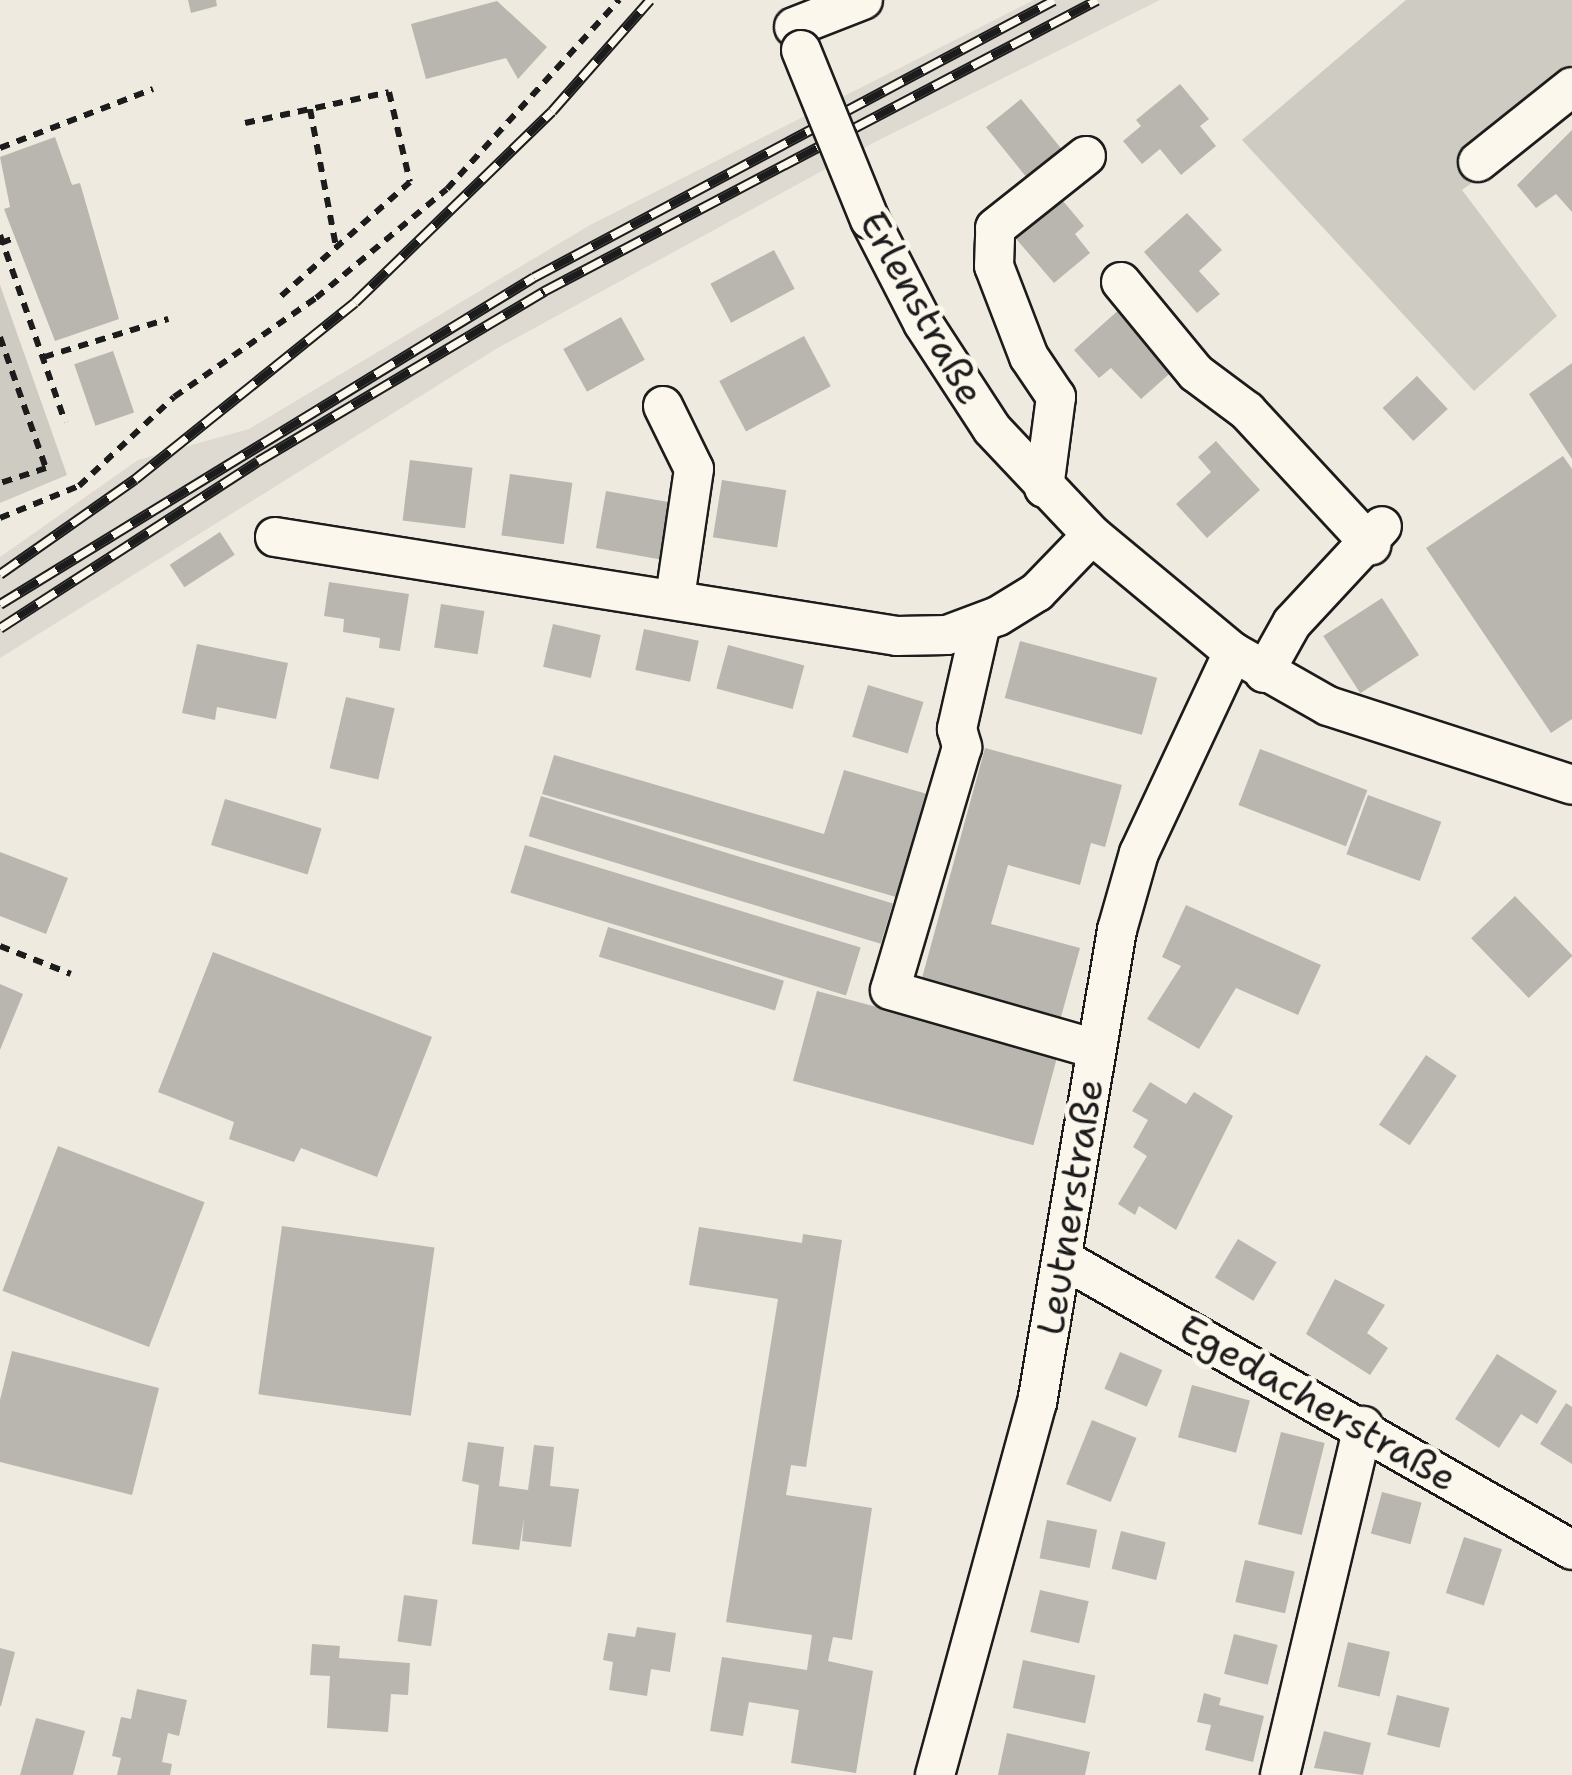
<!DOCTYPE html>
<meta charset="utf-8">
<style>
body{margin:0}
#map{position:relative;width:1572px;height:1775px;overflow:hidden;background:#eeeadf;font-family:"Shantell Sans",sans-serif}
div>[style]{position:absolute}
.built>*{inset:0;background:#dedad1}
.green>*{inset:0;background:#ceccc2}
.building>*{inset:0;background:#b9b6af;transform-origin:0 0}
.path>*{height:6px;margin-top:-3px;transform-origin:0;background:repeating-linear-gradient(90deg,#1c1c1c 0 10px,transparent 0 18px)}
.roads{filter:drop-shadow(2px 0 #1c1c1c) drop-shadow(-2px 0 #1c1c1c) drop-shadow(0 2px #1c1c1c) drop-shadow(0 -2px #1c1c1c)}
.minor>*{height:38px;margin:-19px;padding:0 19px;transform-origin:19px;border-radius:19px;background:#fbf7ec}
.rail>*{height:11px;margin-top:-5.5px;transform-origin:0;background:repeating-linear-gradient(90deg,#fbf7ec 0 22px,#1c1c1c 0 44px);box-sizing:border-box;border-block:2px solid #1c1c1c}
.bridges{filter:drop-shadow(2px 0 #1c1c1c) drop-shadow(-2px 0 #1c1c1c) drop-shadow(0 2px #1c1c1c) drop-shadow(0 -2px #1c1c1c)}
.minor-bridge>*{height:38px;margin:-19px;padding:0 19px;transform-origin:19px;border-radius:19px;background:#fbf7ec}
span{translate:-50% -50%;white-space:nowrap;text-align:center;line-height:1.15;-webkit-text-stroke:10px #fbf7ec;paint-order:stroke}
.street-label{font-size:38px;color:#1c1c1c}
</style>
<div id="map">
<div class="built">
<div style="clip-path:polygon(1034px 0,1160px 0,875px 142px,496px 349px,0 658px,0 557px,138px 460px,249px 429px,590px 225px)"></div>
</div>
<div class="green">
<div style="clip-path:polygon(1406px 0,1572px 0,1572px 64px,1463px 153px,1481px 176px,1462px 190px,1557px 316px,1474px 391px,1242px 140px)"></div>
<div style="clip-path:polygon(0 285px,67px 475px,0 503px)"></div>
</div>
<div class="building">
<div style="clip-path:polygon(188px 0,216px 0,217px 6px,191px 13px)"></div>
<div style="clip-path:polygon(497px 1px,547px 47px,518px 79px,506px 58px,426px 79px,411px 24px)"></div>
<div style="clip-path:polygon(1180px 84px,1209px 119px,1200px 126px,1216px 146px,1181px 175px,1160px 149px,1142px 164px,1123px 141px,1141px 126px,1136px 120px)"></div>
<div style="left:1021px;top:99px;width:67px;height:45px;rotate:51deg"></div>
<div style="clip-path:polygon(1572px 130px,1572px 212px,1556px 194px,1536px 208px,1517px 185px)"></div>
<div style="clip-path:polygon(55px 137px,72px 185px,80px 183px,119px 319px,55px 341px,4px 209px,10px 207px,0 157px)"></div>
<div style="clip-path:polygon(1058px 195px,1084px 226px,1075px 234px,1090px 253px,1054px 283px,1012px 234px)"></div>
<div style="clip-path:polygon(1187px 213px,1222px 250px,1199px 271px,1220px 294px,1197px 313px,1144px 252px)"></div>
<div style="left:774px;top:250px;width:44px;height:72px;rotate:62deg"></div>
<div style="clip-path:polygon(1122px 307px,1176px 368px,1141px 399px,1111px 368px,1099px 378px,1074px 350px)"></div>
<div style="left:621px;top:317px;width:49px;height:66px;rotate:61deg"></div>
<div style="left:804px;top:336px;width:57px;height:96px;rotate:62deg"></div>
<div style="left:113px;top:351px;width:65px;height:41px;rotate:71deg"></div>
<div style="clip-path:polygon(1572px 363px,1572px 459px,1529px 394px)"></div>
<div style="left:1417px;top:376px;width:45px;height:47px;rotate:47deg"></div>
<div style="clip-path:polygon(1216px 441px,1260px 490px,1207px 538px,1176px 504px,1211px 472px,1198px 457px)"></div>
<div style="clip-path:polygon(1563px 456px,1572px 469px,1572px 719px,1551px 733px,1426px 548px)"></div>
<div style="left:410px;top:460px;width:63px;height:61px;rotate:7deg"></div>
<div style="left:510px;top:474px;width:63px;height:62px;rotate:8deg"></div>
<div style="left:722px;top:480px;width:65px;height:58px;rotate:9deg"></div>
<div style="left:606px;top:491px;width:66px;height:58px;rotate:10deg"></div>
<div style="left:220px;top:532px;width:27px;height:60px;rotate:57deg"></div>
<div style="clip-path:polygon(329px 582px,409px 594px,400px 651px,379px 648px,380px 638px,343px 632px,344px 619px,324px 616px)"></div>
<div style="left:1382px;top:598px;width:68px;height:70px;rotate:57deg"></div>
<div style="left:441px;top:604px;width:44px;height:44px;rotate:9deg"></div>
<div style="left:553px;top:624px;width:49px;height:44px;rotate:13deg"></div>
<div style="left:644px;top:629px;width:56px;height:42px;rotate:12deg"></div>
<div style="left:1020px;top:641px;width:142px;height:59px;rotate:15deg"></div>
<div style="clip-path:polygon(197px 644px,288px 663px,276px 719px,217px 707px,215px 720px,182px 713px)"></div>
<div style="left:728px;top:645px;width:79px;height:45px;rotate:15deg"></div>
<div style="left:868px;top:685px;width:58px;height:54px;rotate:17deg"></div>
<div style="left:346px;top:697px;width:50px;height:73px;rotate:13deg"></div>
<div style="clip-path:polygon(985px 748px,1122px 785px,1105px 847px,1091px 843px,1080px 885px,1008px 865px,991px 924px,1080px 948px,1061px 1017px,922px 978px)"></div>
<div style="left:1260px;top:749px;width:115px;height:60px;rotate:21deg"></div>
<div style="clip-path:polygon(554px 755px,824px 834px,844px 770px,934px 796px,896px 897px,542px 794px)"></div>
<div style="left:1368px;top:795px;width:78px;height:63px;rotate:20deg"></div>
<div style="left:541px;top:796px;width:368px;height:42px;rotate:17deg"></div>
<div style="left:225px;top:799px;width:101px;height:48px;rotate:17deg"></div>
<div style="left:525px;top:845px;width:351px;height:50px;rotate:17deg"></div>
<div style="clip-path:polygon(0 852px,68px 878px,46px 934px,0 916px)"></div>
<div style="left:1515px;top:896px;width:83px;height:61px;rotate:46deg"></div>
<div style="clip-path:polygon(1186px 905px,1321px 965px,1298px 1015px,1236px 988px,1199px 1049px,1147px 1019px,1181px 966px,1162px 957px)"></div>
<div style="left:608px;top:927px;width:184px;height:31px;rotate:17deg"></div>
<div style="clip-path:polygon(213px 952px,432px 1037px,377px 1177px,301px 1148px,294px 1162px,229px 1139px,234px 1122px,158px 1092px)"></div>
<div style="clip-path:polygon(0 984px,23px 994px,0 1050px)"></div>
<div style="left:817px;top:991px;width:249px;height:93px;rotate:15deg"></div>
<div style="left:1426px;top:1055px;width:37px;height:84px;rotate:34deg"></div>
<div style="clip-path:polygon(1150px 1082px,1186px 1104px,1194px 1092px,1233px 1116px,1176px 1230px,1139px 1206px,1135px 1215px,1118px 1204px,1147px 1156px,1133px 1147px,1148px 1120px,1132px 1111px)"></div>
<div style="left:58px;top:1146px;width:157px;height:155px;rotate:21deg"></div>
<div style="left:282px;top:1226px;width:154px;height:170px;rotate:8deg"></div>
<div style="clip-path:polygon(699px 1227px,802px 1243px,803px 1234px,842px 1240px,806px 1467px,791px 1465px,786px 1495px,872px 1508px,852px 1640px,833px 1637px,828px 1661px,873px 1671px,856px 1773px,791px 1763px,799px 1710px,749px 1702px,743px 1736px,710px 1731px,722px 1657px,807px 1670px,812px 1635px,726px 1622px,778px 1299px,689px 1285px)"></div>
<div style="left:1238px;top:1239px;width:45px;height:45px;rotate:31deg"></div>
<div style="clip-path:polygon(1335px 1279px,1385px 1305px,1367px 1333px,1388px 1348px,1370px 1375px,1306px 1334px)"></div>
<div style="clip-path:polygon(12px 1351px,159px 1388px,132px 1495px,0 1462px,0 1400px)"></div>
<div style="left:1120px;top:1352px;width:46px;height:40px;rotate:23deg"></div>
<div style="clip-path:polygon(1497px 1354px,1557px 1391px,1537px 1424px,1521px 1414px,1499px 1448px,1455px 1419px)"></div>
<div style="left:1192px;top:1385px;width:60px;height:54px;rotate:15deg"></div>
<div style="clip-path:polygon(1566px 1403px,1572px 1407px,1572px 1464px,1540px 1444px)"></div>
<div style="left:1092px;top:1420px;width:48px;height:69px;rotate:22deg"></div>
<div style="left:1281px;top:1432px;width:45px;height:95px;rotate:14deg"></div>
<div style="clip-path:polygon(468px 1442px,504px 1447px,499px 1486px,528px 1490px,534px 1445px,554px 1447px,550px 1486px,579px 1489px,571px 1547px,522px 1541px,524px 1518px,519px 1550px,472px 1544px,479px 1485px,462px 1481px)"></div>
<div style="left:1382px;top:1492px;width:41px;height:43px;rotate:15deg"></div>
<div style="left:1047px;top:1520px;width:51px;height:39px;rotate:11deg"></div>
<div style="left:1121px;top:1531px;width:46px;height:39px;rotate:14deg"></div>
<div style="left:1464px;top:1537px;width:40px;height:59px;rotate:18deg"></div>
<div style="left:1245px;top:1560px;width:51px;height:43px;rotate:13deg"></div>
<div style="left:1040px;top:1590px;width:50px;height:43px;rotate:13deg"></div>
<div style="left:404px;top:1595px;width:34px;height:47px;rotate:8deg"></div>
<div style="clip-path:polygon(637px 1627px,676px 1633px,670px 1672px,651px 1669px,647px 1696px,609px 1690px,613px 1662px,603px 1660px,608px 1633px,635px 1637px)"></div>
<div style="left:1234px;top:1634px;width:45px;height:41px;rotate:14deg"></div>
<div style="left:1348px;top:1642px;width:43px;height:46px;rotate:13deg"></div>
<div style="clip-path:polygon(312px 1644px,340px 1646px,339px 1658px,410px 1663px,408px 1695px,391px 1694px,388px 1732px,327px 1728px,330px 1676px,310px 1675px)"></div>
<div style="clip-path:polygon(0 1648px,15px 1652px,1px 1706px,0 1706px)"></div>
<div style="left:1023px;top:1660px;width:74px;height:49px;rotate:12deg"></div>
<div style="clip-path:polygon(137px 1689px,187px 1700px,179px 1736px,168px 1733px,162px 1762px,172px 1764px,170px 1775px,117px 1775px,121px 1758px,112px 1756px,121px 1717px,131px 1719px)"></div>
<div style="clip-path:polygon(1204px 1693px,1221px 1698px,1219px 1705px,1264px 1716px,1253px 1762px,1205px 1750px,1211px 1725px,1197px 1722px)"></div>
<div style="left:1397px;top:1695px;width:54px;height:41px;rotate:14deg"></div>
<div style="clip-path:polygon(36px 1718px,85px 1731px,73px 1775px,20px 1775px)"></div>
<div style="clip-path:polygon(1324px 1731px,1371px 1743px,1363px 1775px,1314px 1768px)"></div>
<div style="clip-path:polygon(1007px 1733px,1090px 1752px,1085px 1775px,998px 1775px)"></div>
</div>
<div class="path">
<div style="left:310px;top:109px;width:140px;rotate:79.3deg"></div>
<div style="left:245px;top:123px;width:147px;rotate:-12.1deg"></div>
<div style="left:389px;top:92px;width:92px;rotate:76.9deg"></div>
<div style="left:410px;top:182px;width:172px;rotate:138.5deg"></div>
<div style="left:0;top:148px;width:164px;rotate:-21.1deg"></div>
<div style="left:0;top:235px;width:198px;rotate:70.8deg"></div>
<div style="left:1px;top:243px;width:14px;rotate:-21deg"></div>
<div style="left:0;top:337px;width:139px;rotate:70.7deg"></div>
<div style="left:46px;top:468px;width:48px;rotate:161.9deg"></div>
<div style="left:44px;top:357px;width:130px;rotate:-17deg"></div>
<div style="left:0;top:518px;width:85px;rotate:-22.1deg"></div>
<div style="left:79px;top:486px;width:130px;rotate:-43.1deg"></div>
<div style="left:174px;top:397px;width:173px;rotate:-34.9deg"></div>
<div style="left:316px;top:298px;width:170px;rotate:-39.8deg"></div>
<div style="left:447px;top:189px;width:256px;rotate:-47.7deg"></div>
<div style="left:0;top:946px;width:76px;rotate:21.5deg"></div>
</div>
<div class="roads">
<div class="minor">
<div style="left:794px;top:27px;width:74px;rotate:-21.4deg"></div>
<div style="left:1478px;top:162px;width:120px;rotate:-38.6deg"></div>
<div style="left:870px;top:220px;width:116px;rotate:62.8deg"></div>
<div style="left:923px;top:323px;width:126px;rotate:56.9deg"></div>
<div style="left:992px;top:429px;width:146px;rotate:46.7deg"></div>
<div style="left:1092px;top:535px;width:183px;rotate:39.7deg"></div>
<div style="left:1233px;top:652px;width:109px;rotate:29.6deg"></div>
<div style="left:1328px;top:706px;width:256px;rotate:17.9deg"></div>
<div style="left:1121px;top:282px;width:118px;rotate:50.5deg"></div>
<div style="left:1196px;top:373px;width:64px;rotate:36.7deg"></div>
<div style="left:1247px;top:411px;width:183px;rotate:47.2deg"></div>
<div style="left:663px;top:406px;width:70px;rotate:63.8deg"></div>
<div style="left:694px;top:469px;width:130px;rotate:98.4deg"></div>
<div style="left:1044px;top:488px;width:92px;rotate:-82.5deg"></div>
<div style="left:1056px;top:397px;width:48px;rotate:-124deg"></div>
<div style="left:1029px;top:357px;width:97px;rotate:-111deg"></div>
<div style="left:994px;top:266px;width:38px;rotate:-88deg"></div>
<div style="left:995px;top:228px;width:116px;rotate:-38.4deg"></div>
<div style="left:275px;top:537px;width:630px;rotate:9.04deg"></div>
<div style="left:897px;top:636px;width:50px;rotate:-1.1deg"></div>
<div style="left:947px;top:635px;width:54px;rotate:-20.4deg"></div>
<div style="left:998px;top:616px;width:46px;rotate:-31.6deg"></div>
<div style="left:1037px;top:592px;width:79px;rotate:-46deg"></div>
<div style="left:981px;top:623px;width:109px;rotate:102.8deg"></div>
<div style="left:957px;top:729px;width:19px;rotate:74deg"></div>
<div style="left:962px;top:747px;width:253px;rotate:106.5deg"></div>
<div style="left:890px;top:990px;width:214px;rotate:16deg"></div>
<div style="left:1264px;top:673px;width:57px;rotate:-60.8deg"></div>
<div style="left:1292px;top:623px;width:132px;rotate:-47.1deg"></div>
<div style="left:1063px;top:1259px;width:586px;rotate:29.76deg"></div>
<div style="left:935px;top:1775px;width:386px;rotate:-74.7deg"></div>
<div style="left:1037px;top:1403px;width:480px;rotate:-80.4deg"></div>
<div style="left:1117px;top:930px;width:80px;rotate:-74.1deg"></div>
<div style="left:1139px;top:853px;width:222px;rotate:-64.9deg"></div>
<div style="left:1280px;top:1775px;width:359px;rotate:-76.6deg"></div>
</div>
</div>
<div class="rail">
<div style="left:0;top:574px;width:165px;rotate:-35.1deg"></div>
<div style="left:135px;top:479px;width:282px;rotate:-38.8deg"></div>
<div style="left:355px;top:302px;width:274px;rotate:-44.1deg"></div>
<div style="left:552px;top:111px;width:148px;rotate:-48.6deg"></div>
<div style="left:0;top:604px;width:626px;rotate:-31.48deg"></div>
<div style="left:534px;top:277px;width:589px;rotate:-28.04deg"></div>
<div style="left:0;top:628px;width:307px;rotate:-32.9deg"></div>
<div style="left:258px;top:461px;width:333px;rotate:-30.7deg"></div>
<div style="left:544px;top:291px;width:625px;rotate:-27.75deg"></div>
</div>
<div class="bridges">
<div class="minor-bridge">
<div style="left:801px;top:50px;width:183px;rotate:67.9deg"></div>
</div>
</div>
<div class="street-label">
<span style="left:922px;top:308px;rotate:61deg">Erlenstraße</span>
<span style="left:1070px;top:1207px;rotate:-81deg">Leutnerstraße</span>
<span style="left:1318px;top:1403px;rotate:30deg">Egedacherstraße</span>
</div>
</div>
